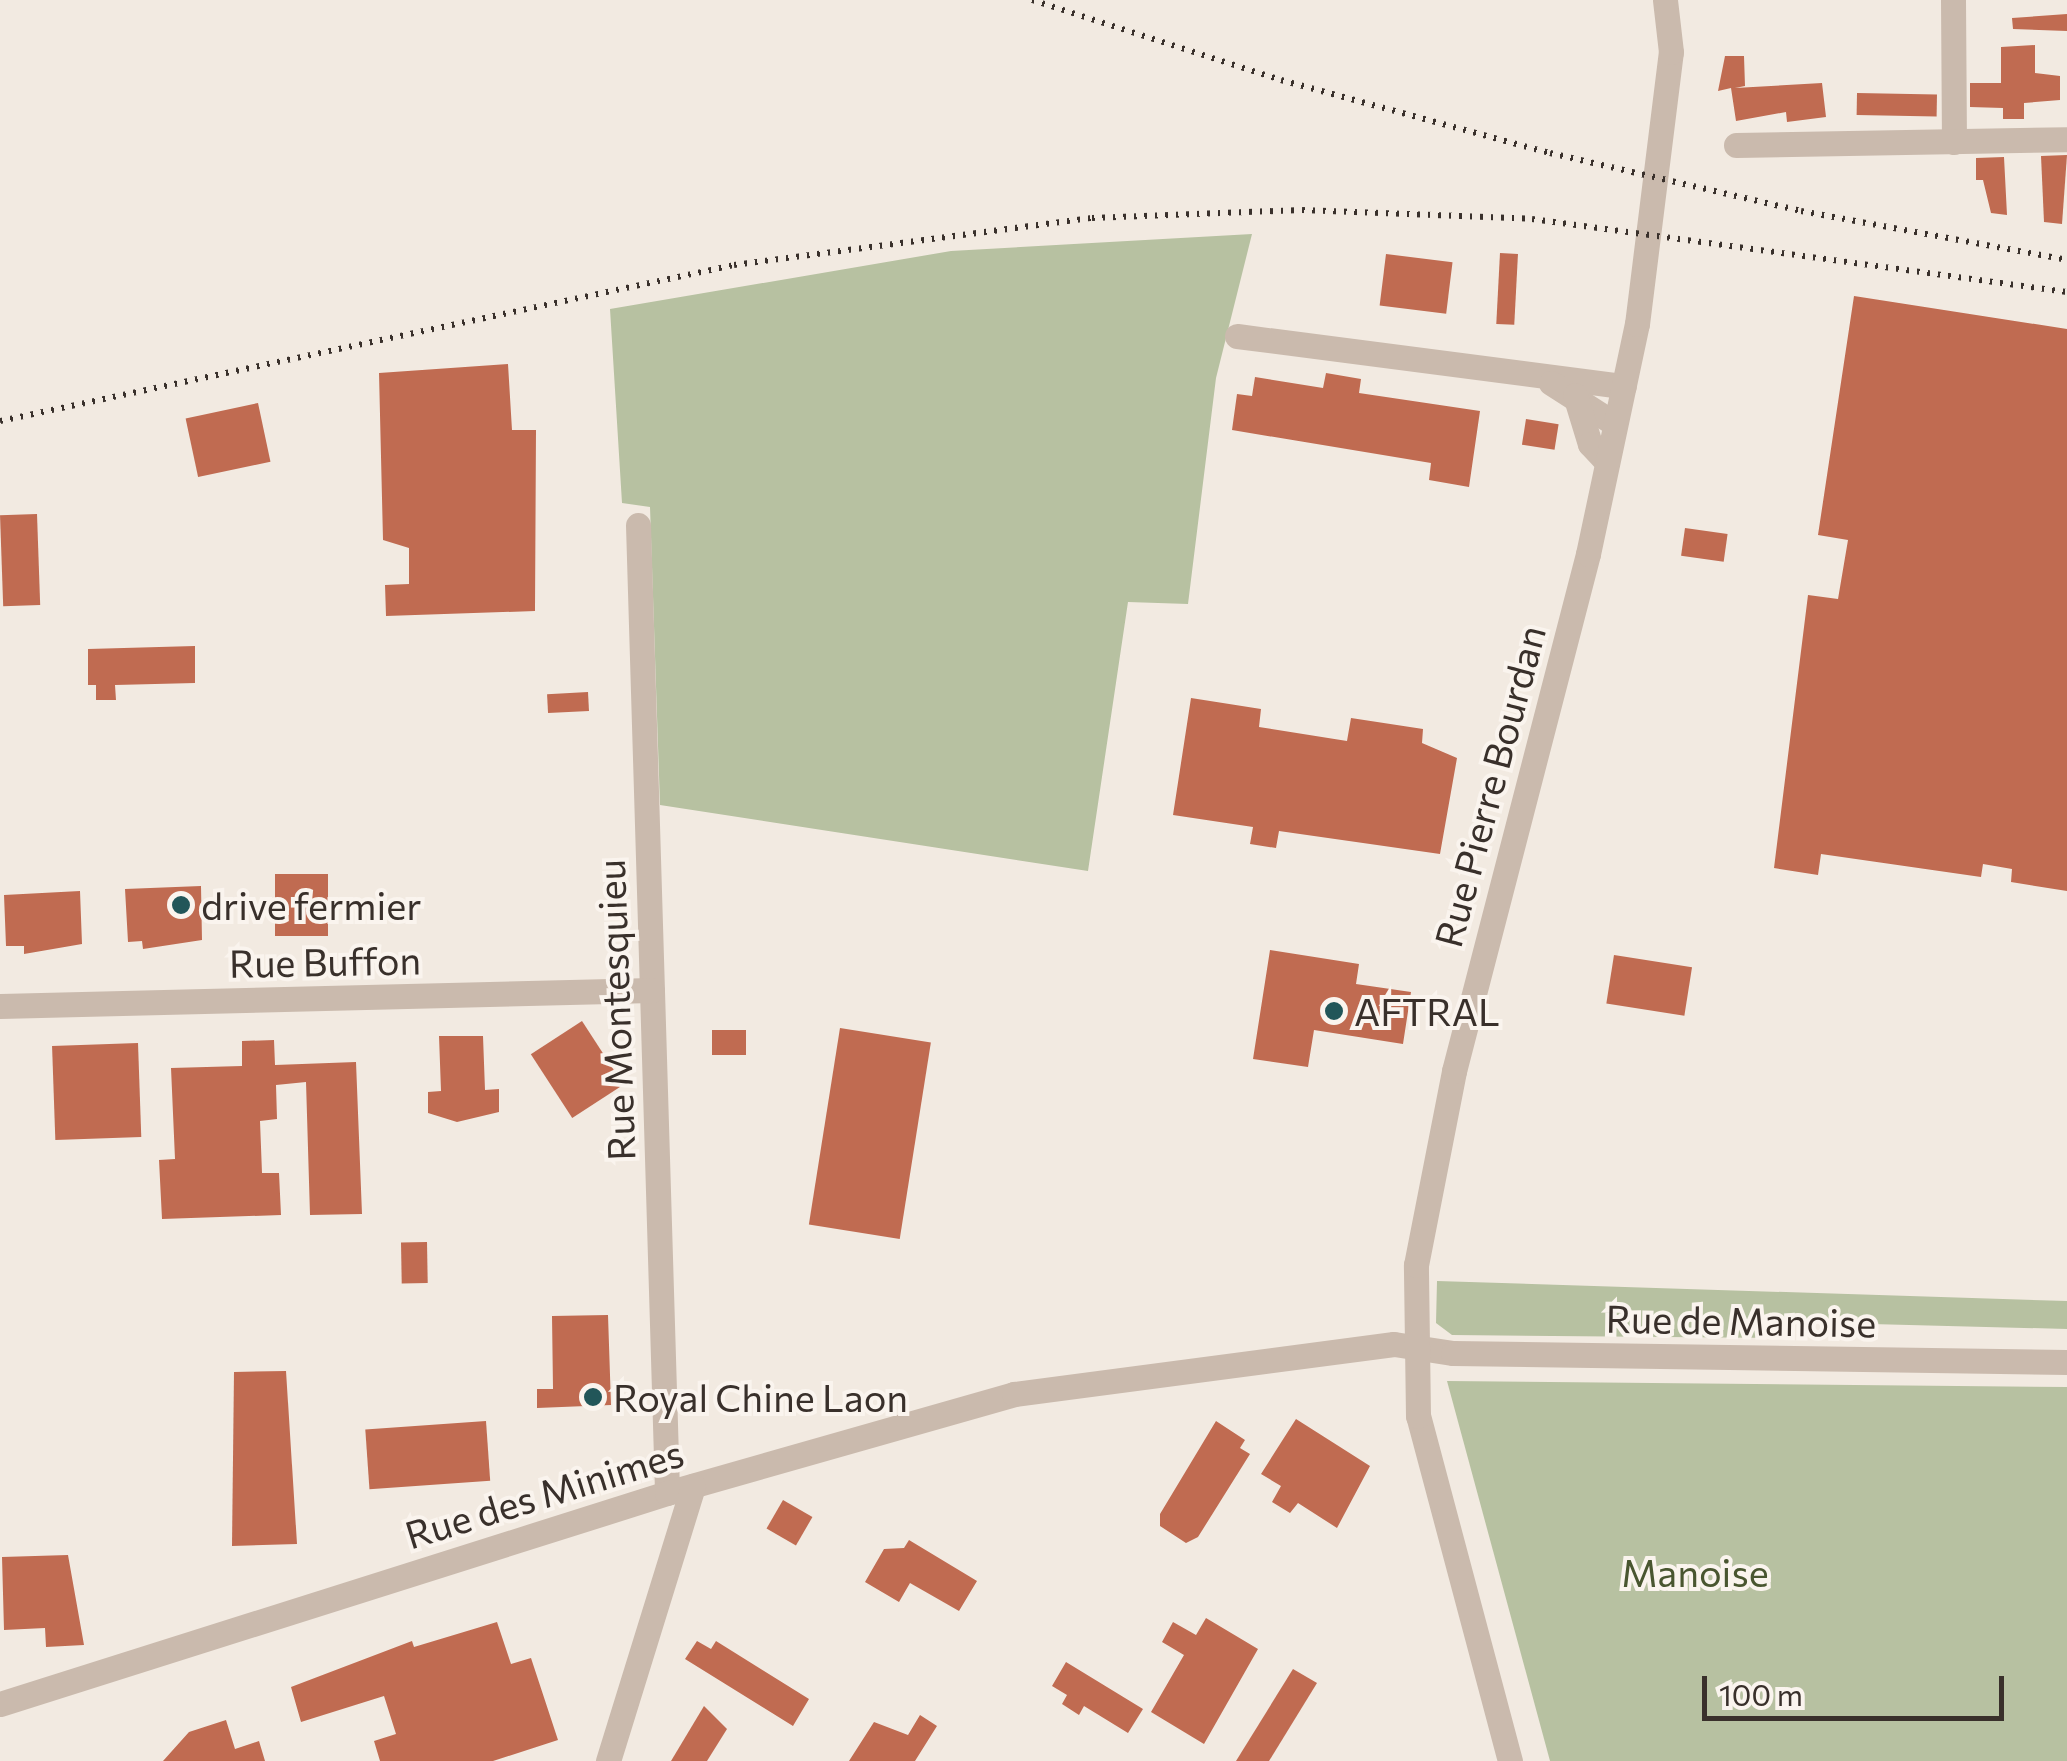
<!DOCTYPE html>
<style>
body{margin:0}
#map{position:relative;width:2067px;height:1761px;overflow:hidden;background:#f2eae1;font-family:Commissioner,sans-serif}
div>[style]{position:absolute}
.green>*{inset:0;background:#b7c1a1}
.building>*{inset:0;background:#c06b51;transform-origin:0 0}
.minor>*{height:25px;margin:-12.5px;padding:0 12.5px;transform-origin:12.5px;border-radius:12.5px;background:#cabaad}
.rail>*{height:6px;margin-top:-3px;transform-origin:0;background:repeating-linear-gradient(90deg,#39302b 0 2.5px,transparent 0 10.5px)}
.dots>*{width:28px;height:28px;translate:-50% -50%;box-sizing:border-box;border:5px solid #faf4ee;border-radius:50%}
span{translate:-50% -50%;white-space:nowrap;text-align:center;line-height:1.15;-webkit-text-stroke:8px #faf4ee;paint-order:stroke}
.street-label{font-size:38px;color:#39302b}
.poi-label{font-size:38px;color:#39302b}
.left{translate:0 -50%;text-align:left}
.park-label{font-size:38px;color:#495630}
.scale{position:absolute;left:1702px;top:1676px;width:302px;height:45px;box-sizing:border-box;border:5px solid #39302b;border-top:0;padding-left:12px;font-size:30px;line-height:35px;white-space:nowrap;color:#39302b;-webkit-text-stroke:8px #faf4ee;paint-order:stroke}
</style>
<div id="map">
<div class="green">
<div style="clip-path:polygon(1252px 234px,1216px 378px,1188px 604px,1128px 602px,1088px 871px,660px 805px,650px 507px,622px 503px,610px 309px,951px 251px)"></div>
<div style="clip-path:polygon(1437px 1281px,2067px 1301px,2067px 1329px,1794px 1322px,1792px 1338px,1452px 1335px,1436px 1323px)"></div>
<div style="clip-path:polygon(1447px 1381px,2067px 1387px,2067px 1761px,1550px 1761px)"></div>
</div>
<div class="building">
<div style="clip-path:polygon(2067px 14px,2067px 31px,2013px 29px,2012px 18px)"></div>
<div style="clip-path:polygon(2035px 45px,2035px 73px,2060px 76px,2060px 100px,2024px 103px,2024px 119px,2003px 119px,2003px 108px,1970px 107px,1970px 83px,2001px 83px,2001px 47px)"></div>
<div style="clip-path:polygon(1725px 56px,1744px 56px,1745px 86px,1735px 88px,1822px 83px,1826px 117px,1787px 122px,1786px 112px,1736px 121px,1731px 88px,1718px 91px)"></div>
<div style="left:1857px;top:93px;width:80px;height:22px;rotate:1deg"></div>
<div style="clip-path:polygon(2067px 155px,2062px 224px,2044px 222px,2041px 156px)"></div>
<div style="clip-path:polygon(2004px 157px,2007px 215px,1991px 213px,1983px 180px,1976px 180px,1976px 158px)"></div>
<div style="left:1500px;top:253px;width:18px;height:71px;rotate:3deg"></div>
<div style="left:1386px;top:254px;width:67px;height:52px;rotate:7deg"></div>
<div style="clip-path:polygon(1854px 296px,2067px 329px,2067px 891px,2011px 882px,2012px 869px,1983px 864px,1981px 877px,1821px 854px,1818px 875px,1774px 868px,1808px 595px,1838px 599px,1848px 540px,1818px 535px)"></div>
<div style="clip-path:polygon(508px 364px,512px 430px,536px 430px,535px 611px,386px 616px,385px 585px,409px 584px,409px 548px,383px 540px,379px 373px)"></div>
<div style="clip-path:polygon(1326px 373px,1361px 379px,1359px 393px,1480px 411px,1469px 487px,1429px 480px,1431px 463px,1232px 430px,1237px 394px,1252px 396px,1255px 377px,1323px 388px)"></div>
<div style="left:258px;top:403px;width:60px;height:74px;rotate:78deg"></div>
<div style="left:1526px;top:419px;width:33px;height:26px;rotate:9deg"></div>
<div style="left:37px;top:514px;width:91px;height:37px;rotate:88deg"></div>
<div style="left:1685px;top:528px;width:43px;height:28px;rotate:8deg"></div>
<div style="clip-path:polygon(195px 646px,195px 683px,115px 685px,116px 700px,96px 700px,96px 685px,88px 685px,88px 649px)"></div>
<div style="left:588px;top:692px;width:19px;height:41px;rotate:87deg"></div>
<div style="clip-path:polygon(1191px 698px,1261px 709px,1259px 727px,1347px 741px,1351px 718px,1423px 729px,1422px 743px,1457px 758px,1440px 854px,1279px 831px,1276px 848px,1250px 844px,1253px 827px,1173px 815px)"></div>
<div style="left:275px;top:874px;width:53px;height:62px"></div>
<div style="clip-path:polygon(201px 886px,202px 940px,143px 949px,142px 941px,128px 942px,125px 889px)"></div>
<div style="clip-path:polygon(80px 891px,82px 944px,24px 954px,24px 946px,6px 946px,4px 895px)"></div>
<div style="clip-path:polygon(1270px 950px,1359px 964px,1356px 984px,1411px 992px,1403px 1044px,1314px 1030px,1308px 1067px,1253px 1059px)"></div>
<div style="left:1614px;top:955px;width:79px;height:49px;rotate:9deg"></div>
<div style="left:582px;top:1021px;width:76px;height:61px;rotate:57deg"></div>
<div style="left:840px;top:1028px;width:92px;height:199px;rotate:9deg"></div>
<div style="left:746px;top:1030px;width:25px;height:34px;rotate:90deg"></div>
<div style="clip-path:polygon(439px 1036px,483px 1036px,485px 1090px,499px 1089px,499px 1112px,457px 1122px,428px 1113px,428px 1092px,441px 1091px)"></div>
<div style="clip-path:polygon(274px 1040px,275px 1065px,356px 1062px,362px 1214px,310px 1215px,306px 1082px,276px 1085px,277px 1119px,260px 1121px,262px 1173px,279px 1173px,281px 1215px,162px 1219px,159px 1160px,175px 1159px,171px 1068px,242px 1066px,242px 1041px)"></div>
<div style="left:138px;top:1043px;width:94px;height:86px;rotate:88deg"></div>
<div style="left:427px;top:1242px;width:41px;height:26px;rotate:89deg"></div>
<div style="clip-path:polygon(608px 1315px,611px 1405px,537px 1408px,537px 1389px,553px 1389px,552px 1316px)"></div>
<div style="clip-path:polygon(286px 1371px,297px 1544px,232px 1546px,234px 1372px)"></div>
<div style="clip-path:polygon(1296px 1419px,1370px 1466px,1337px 1528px,1298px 1503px,1290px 1513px,1272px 1502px,1281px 1486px,1261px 1474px)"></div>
<div style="left:486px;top:1421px;width:60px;height:121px;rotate:86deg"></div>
<div style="clip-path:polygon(1216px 1421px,1245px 1440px,1240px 1448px,1250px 1454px,1198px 1537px,1186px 1543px,1160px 1526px,1160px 1514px)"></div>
<div style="left:783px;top:1500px;width:34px;height:33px;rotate:30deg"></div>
<div style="clip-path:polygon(909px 1540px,977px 1581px,959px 1611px,910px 1583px,899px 1602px,865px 1582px,884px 1549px,904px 1548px)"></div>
<div style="clip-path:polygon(68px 1555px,84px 1645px,46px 1647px,45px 1628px,4px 1630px,2px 1557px)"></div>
<div style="clip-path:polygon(1206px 1618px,1258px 1649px,1204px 1744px,1151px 1712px,1184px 1655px,1162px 1642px,1173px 1622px,1196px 1635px)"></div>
<div style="clip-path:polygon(497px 1622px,511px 1664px,531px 1658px,558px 1740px,493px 1761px,380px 1761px,374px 1741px,396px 1734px,384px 1696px,301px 1722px,291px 1687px,412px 1641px,414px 1647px)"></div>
<div style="clip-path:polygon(697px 1641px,711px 1649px,716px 1641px,809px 1699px,793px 1726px,685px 1659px)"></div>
<div style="clip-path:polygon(1066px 1662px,1143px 1709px,1128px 1733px,1084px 1706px,1079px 1715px,1062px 1704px,1067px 1695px,1052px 1686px)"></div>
<div style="clip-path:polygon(1293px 1669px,1317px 1683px,1269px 1761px,1236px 1761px)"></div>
<div style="clip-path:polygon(704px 1706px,727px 1729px,707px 1761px,671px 1761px)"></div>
<div style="clip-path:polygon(920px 1715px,937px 1726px,915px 1761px,849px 1761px,874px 1722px,908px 1735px)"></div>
<div style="clip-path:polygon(226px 1720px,235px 1749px,259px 1741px,265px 1761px,163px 1761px,189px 1732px)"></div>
</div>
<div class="minor">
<div style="left:1953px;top:0;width:142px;rotate:89.6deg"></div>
<div style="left:1736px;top:145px;width:331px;rotate:-1deg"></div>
<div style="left:1237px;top:336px;width:390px;rotate:7.4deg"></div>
<div style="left:1551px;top:383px;width:76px;rotate:32.6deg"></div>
<div style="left:1575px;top:395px;width:51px;rotate:73deg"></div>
<div style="left:1590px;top:444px;width:25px;rotate:47deg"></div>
<div style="left:638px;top:525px;width:968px;rotate:88.28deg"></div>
<div style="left:0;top:1006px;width:652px;rotate:-1.41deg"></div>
<div style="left:0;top:1704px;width:700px;rotate:-17.55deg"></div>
<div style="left:667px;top:1493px;width:361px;rotate:-15.9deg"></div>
<div style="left:1014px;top:1394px;width:383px;rotate:-7.5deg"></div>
<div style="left:1394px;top:1344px;width:60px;rotate:8.7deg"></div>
<div style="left:1453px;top:1353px;width:614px;rotate:0.84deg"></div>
<div style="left:608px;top:1761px;width:288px;rotate:-72.8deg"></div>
<div style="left:1510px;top:1761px;width:357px;rotate:-104.9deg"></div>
<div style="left:1418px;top:1416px;width:151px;rotate:-90.8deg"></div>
<div style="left:1416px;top:1265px;width:198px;rotate:-78.9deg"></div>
<div style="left:1454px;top:1071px;width:534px;rotate:-75.47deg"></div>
<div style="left:1588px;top:554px;width:235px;rotate:-78deg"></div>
<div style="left:1637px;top:324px;width:274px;rotate:-82.9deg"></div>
<div style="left:1671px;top:52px;width:52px;rotate:-96.6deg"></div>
</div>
<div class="rail">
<div style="left:1032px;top:0;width:262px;rotate:17.8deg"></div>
<div style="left:1281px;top:80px;width:279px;rotate:15.2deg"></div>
<div style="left:1550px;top:153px;width:258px;rotate:13deg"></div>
<div style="left:1801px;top:211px;width:270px;rotate:10.4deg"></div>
<div style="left:0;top:421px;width:750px;rotate:-12deg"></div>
<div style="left:734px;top:265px;width:361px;rotate:-7.5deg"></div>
<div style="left:1092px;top:218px;width:210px;rotate:-2.2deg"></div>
<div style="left:1302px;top:210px;width:230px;rotate:2.2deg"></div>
<div style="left:1532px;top:219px;width:540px;rotate:7.77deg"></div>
</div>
<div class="dots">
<div style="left:181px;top:905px;background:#225659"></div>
<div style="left:1334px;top:1011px;background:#225659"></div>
<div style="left:593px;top:1397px;background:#225659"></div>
</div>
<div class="street-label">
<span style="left:1489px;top:786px;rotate:-75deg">Rue Pierre Bourdan</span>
<span style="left:325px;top:961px;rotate:-1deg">Rue Buffon</span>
<span style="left:615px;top:1010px;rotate:-92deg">Rue Montesquieu</span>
<span style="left:1741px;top:1320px;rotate:1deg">Rue de Manoise</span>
<span style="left:544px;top:1493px;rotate:-17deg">Rue des Minimes</span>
</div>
<div class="poi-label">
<span class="left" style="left:201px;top:905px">drive fermier</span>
<span class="left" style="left:1354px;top:1011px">AFTRAL</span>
<span class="left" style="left:613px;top:1397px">Royal Chine Laon</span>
</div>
<div class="park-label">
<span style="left:1695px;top:1572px">Manoise</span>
</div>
<div class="scale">100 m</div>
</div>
